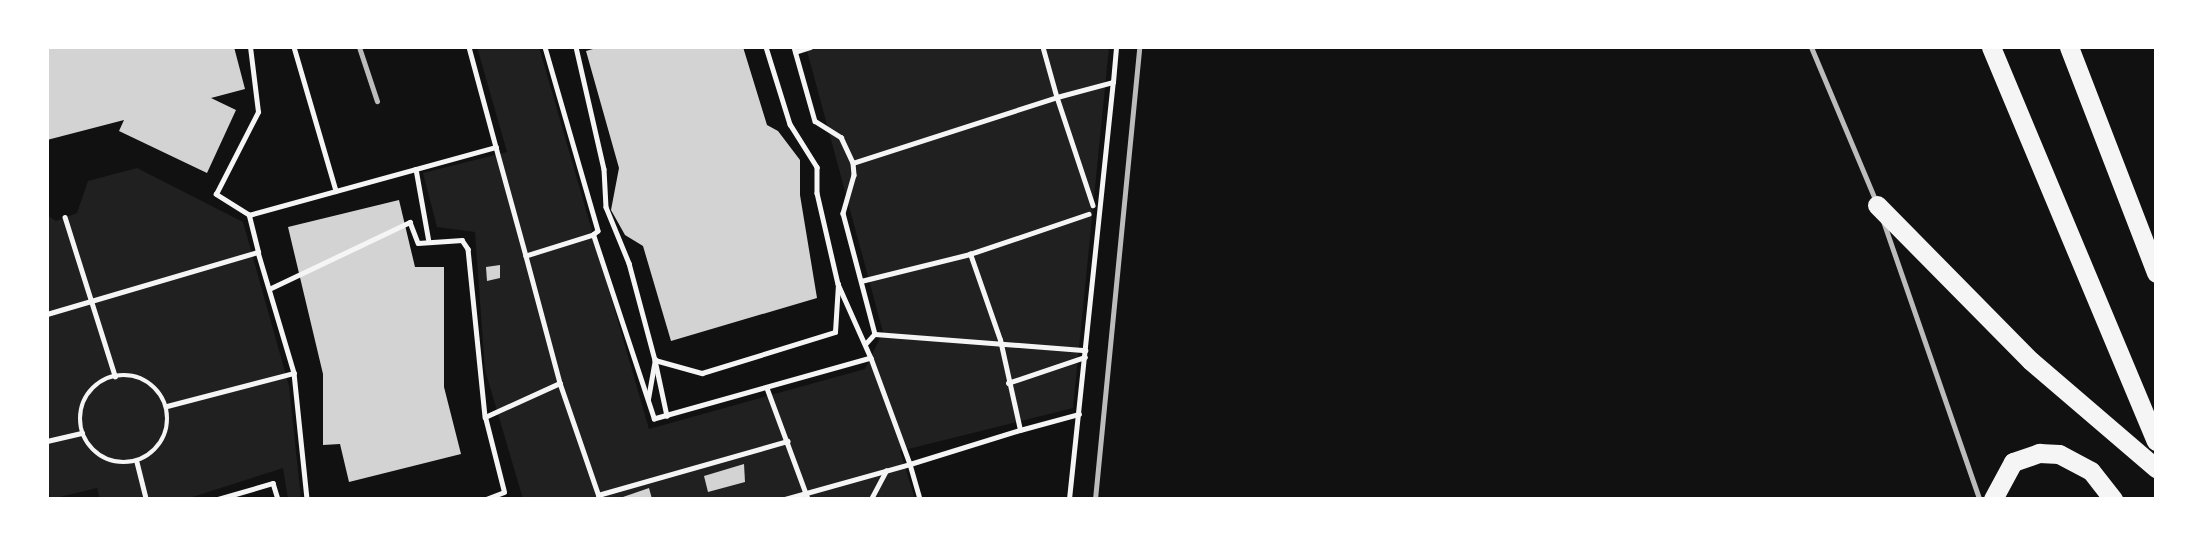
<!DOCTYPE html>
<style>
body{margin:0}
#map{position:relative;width:2203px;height:546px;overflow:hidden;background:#111;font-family:"Roboto Serif",serif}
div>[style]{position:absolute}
.green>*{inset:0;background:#202020}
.building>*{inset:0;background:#d3d3d3}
.path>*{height:4.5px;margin:-2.25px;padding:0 2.25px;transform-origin:2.25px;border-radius:2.25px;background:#f5f5f5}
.path>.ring{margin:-2.25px;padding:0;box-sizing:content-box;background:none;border:4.5px solid #f5f5f5;border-radius:50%}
.service>*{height:5px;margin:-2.5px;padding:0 2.5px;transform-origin:2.5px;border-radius:2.5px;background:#bcbcbc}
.trunk>*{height:19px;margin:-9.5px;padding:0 9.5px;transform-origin:9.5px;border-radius:9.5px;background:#f5f5f5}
span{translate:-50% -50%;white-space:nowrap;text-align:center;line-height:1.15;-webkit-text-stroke:5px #fff;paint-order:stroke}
.frame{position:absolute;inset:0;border:49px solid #fff;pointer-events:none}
</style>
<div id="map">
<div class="green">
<div style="clip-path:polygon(477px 47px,539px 47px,649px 429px,865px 369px,883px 332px,806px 47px,1109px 47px,1073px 408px,900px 451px,915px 499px,523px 499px,485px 370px,475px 232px,437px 227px,423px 173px,507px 152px)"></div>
<div style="clip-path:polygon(137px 168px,243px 222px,289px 386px,301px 499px,288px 499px,283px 468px,186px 499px,100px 499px,97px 488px,51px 499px,47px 485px,47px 215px,56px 221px,77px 213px,88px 181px)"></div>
</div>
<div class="building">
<div style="clip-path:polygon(47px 47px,234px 47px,245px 89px,211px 98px,236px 110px,207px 173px,119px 131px,124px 120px,47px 140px)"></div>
<div style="clip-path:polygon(600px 47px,743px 47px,767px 125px,778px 131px,800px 160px,800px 195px,817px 298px,671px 341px,643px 246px,625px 235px,611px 210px,619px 168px,586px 51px)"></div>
<div style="clip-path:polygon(399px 200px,415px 267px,444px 267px,444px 387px,461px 454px,349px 482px,340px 444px,323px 445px,323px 374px,288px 227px)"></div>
<div style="clip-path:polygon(500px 265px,500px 278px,487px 281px,486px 267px)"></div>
<div style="clip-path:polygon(744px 464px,745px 482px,708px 492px,704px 476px)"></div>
<div style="clip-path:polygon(649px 488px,652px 499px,623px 497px)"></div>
</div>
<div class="path">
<div style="left:294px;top:47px;width:150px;rotate:73.7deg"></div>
<div style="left:469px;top:47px;width:104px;rotate:74.9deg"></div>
<div style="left:545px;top:47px;width:191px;rotate:73.9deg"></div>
<div style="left:598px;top:231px;width:6px;rotate:141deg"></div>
<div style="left:576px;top:47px;width:125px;rotate:77.1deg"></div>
<div style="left:604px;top:169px;width:38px;rotate:87deg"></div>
<div style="left:606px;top:207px;width:61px;rotate:67.7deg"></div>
<div style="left:629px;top:263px;width:100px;rotate:75deg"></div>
<div style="left:655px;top:360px;width:49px;rotate:15.5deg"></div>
<div style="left:702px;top:373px;width:139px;rotate:-17.1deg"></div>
<div style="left:835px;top:332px;width:48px;rotate:-86.4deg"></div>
<div style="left:838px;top:284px;width:81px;rotate:66deg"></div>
<div style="left:871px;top:358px;width:225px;rotate:164.3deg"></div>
<div style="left:654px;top:419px;width:194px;rotate:-108.3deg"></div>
<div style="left:593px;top:235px;width:70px;rotate:162.6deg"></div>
<div style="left:526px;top:256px;width:131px;rotate:75deg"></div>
<div style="left:560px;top:383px;width:123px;rotate:71deg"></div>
<div style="left:766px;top:47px;width:81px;rotate:72.7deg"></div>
<div style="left:790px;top:124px;width:51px;rotate:57.9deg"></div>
<div style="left:817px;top:167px;width:26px;rotate:90deg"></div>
<div style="left:817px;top:193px;width:93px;rotate:77deg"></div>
<div style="left:794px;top:47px;width:77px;rotate:74.2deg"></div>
<div style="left:815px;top:121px;width:31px;rotate:32deg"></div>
<div style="left:841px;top:137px;width:29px;rotate:65deg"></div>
<div style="left:853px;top:163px;width:12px;rotate:85deg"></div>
<div style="left:854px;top:175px;width:40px;rotate:106deg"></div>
<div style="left:843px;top:213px;width:125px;rotate:75.2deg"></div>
<div style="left:875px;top:334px;width:12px;rotate:132deg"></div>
<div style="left:1043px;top:47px;width:52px;rotate:74.4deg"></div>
<div style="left:1057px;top:97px;width:58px;rotate:-15deg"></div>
<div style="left:1113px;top:82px;width:35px;rotate:-85deg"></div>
<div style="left:795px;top:52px;width:16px;rotate:-18deg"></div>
<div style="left:853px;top:163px;width:214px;rotate:-17.9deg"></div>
<div style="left:1057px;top:97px;width:114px;rotate:71.6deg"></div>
<div style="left:416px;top:169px;width:74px;rotate:79.9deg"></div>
<div style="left:249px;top:215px;width:39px;rotate:-148deg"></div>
<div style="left:216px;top:194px;width:92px;rotate:-62.9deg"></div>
<div style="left:258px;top:112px;width:65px;rotate:-97deg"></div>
<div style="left:65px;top:217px;width:167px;rotate:72.5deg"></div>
<div style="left:258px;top:252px;width:38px;rotate:-104deg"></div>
<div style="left:249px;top:215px;width:256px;rotate:-15.4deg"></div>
<div style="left:496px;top:147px;width:113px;rotate:74.6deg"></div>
<div style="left:861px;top:281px;width:112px;rotate:-13.9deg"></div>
<div style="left:970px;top:254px;width:125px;rotate:-18.7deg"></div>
<div style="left:269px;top:289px;width:156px;rotate:-25.4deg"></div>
<div style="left:410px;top:222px;width:22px;rotate:69deg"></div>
<div style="left:418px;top:243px;width:44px;rotate:-3.9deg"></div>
<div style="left:462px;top:240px;width:11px;rotate:56deg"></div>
<div style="left:468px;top:249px;width:169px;rotate:84.2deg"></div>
<div style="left:47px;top:314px;width:220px;rotate:-16.4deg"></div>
<div style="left:258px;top:252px;width:126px;rotate:73.4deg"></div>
<div style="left:875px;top:334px;width:211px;rotate:4.4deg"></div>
<div style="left:871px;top:358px;width:113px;rotate:69.8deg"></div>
<div style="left:910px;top:464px;width:115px;rotate:-17.2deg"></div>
<div style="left:1020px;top:430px;width:92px;rotate:-102.5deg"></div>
<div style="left:1000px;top:340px;width:91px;rotate:-109.2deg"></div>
<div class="ring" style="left:80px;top:375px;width:83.5px;height:83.5px"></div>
<div style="left:1008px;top:383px;width:81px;rotate:-18.7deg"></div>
<div style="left:767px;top:388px;width:118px;rotate:69.7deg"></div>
<div style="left:648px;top:399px;width:40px;rotate:-80deg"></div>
<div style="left:655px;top:360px;width:57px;rotate:77.9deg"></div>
<div style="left:167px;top:406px;width:131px;rotate:-14.6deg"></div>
<div style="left:294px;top:373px;width:127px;rotate:84.1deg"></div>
<div style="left:1020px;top:430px;width:61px;rotate:-15.2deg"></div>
<div style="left:47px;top:441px;width:36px;rotate:-13deg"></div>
<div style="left:137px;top:462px;width:38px;rotate:76deg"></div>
<div style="left:598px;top:495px;width:197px;rotate:-15.9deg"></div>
<div style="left:218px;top:499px;width:57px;rotate:-16.2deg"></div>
<div style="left:273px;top:483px;width:17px;rotate:73deg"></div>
<div style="left:486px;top:499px;width:19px;rotate:-21deg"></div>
<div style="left:504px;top:492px;width:77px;rotate:-104.2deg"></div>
<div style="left:485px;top:417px;width:82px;rotate:-24.4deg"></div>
<div style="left:785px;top:499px;width:130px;rotate:-15.6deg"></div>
<div style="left:910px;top:464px;width:36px;rotate:74deg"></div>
<div style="left:871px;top:499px;width:32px;rotate:-62deg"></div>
<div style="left:1069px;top:499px;width:419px;rotate:-84deg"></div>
</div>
<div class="service">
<div style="left:359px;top:47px;width:57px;rotate:71.6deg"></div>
<div style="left:1811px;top:47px;width:168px;rotate:67.2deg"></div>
<div style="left:1883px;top:221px;width:294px;rotate:70.9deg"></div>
<div style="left:1095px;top:499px;width:454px;rotate:-84.4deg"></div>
</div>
<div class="trunk">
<div style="left:1991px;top:47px;width:427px;rotate:67.3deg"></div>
<div style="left:2069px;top:47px;width:242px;rotate:68.9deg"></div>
<div style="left:1877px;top:205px;width:219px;rotate:45.4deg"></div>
<div style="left:2031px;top:361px;width:165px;rotate:40.6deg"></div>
<div style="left:1993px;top:499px;width:42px;rotate:-61.6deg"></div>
<div style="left:2013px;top:462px;width:28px;rotate:-19deg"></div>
<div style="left:2039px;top:453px;width:20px;rotate:3deg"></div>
<div style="left:2059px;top:454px;width:36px;rotate:28deg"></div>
<div style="left:2091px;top:471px;width:36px;rotate:52deg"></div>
</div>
<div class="frame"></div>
</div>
